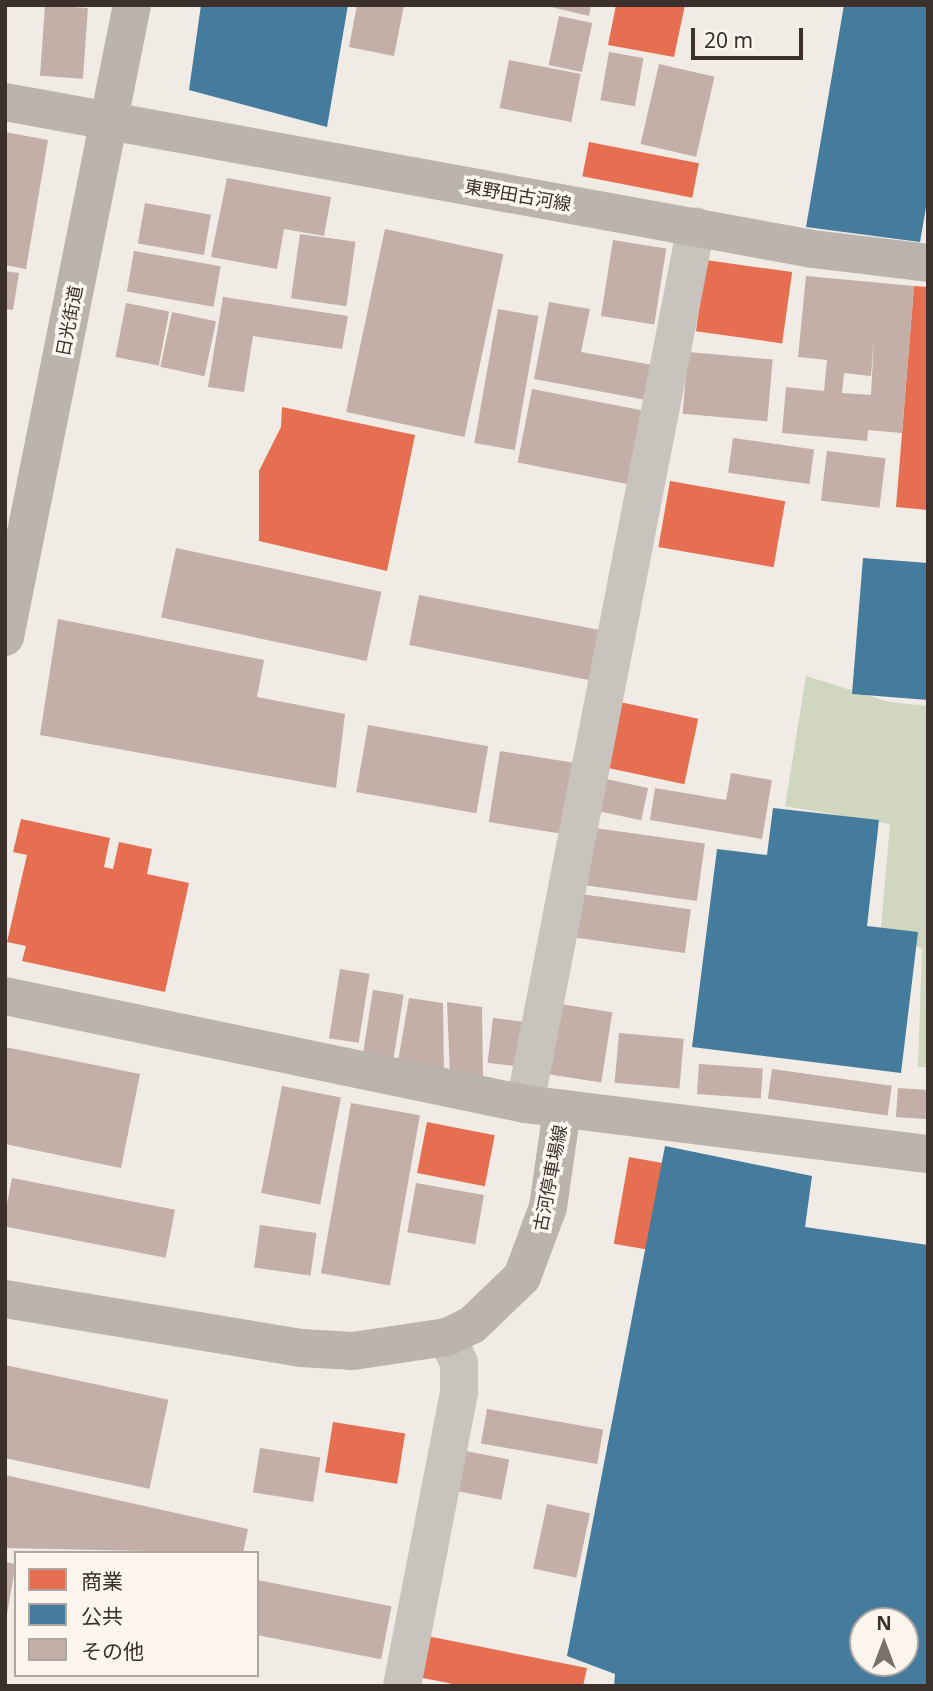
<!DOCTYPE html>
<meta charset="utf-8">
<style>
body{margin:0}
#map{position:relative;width:933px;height:1691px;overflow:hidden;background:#f0ebe5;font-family:"Noto Sans","Noto Sans JP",sans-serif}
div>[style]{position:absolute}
.green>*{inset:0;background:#d1d6bf}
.shops>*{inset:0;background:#e76f51;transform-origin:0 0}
.public>*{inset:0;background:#457b9d}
.building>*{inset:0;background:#c3afa7;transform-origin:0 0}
.street>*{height:38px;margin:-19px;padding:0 19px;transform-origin:19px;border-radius:19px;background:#c9c3be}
.secondary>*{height:38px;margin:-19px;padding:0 19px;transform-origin:19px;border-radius:19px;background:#bab3ae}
span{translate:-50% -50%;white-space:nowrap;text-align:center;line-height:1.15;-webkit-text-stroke:7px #fbf5ee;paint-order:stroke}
.street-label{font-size:18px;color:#3b302b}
.frame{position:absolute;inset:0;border:7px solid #3b302b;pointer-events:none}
.legend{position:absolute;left:14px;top:1551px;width:245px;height:126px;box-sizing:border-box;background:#fbf5ee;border:2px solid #aea6a0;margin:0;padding:9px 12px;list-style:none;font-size:21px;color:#3b302b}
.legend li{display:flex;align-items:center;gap:14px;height:35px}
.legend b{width:35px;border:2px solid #aea6a0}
.north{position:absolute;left:849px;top:1607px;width:70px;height:70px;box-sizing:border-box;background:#fbf5ee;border:2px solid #aea6a0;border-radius:50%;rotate:0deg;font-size:19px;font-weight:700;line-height:28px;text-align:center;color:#3b302b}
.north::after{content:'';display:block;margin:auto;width:24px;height:32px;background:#7a716c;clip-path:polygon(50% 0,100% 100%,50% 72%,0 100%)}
.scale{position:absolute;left:691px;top:28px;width:112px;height:32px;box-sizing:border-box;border:4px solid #3b302b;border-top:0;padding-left:9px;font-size:21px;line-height:24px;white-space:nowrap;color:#3b302b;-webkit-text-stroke:5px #fbf5ee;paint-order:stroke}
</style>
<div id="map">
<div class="green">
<div style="clip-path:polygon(806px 676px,889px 702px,928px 706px,928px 1067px,918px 1067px,922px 948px,880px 939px,890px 824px,785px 806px)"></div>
</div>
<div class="shops">
<div style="clip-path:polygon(616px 5px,685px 5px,674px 57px,608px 45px)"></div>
<div style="left:589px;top:142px;width:112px;height:35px;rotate:11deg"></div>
<div style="left:706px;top:260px;width:87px;height:72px;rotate:8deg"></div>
<div style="clip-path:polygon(914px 286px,928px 287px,928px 510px,896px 507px)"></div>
<div style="clip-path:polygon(282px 407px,415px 435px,387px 571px,259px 541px,259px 471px,281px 427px)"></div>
<div style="left:670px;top:481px;width:117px;height:67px;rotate:10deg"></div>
<div style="left:620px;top:702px;width:80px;height:67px;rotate:12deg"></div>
<div style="clip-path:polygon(21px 819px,110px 838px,104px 867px,113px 869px,119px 842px,152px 849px,147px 874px,189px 883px,165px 992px,22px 961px,26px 946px,7px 942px,27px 855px,13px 852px)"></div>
<div style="left:427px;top:1122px;width:69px;height:52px;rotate:11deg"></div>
<div style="left:629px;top:1157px;width:34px;height:88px;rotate:10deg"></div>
<div style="left:333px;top:1422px;width:73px;height:51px;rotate:9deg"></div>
<div style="clip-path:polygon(422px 1635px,587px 1668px,583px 1686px,463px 1686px,413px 1676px)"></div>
</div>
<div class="public">
<div style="clip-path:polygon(201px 5px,348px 5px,327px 127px,189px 90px)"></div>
<div style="clip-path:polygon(844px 5px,928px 5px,928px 196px,920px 242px,806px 227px)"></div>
<div style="clip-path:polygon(863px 558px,928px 563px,928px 700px,852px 694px)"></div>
<div style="clip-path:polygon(773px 808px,879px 820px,867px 926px,918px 932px,901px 1073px,692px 1047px,717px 849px,767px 855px)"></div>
<div style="clip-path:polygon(evenodd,665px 1146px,812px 1176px,805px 1227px,928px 1245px,928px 1686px,614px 1686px,615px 1674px,567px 1656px,665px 1146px,863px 1621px,905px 1621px,905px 1663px,863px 1663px,863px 1621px)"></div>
</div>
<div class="building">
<div style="left:45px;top:5px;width:43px;height:71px;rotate:4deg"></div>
<div style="clip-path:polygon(357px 5px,404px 5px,394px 56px,349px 47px)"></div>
<div style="clip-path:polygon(543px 5px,591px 5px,589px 16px)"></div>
<div style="left:559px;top:16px;width:34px;height:50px;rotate:12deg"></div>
<div style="left:609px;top:52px;width:35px;height:49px;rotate:10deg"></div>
<div style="left:509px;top:60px;width:73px;height:49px;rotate:11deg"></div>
<div style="left:659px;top:64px;width:57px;height:82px;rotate:13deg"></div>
<div style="clip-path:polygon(5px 132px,48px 140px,26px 269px,5px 265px)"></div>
<div style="clip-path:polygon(227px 178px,331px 197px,324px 236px,284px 229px,277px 269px,211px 257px)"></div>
<div style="left:145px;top:203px;width:67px;height:41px;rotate:10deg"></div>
<div style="left:385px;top:229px;width:121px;height:187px;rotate:12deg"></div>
<div style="left:300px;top:234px;width:56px;height:65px;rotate:8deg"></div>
<div style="left:613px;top:240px;width:54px;height:77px;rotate:9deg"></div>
<div style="left:134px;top:251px;width:88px;height:41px;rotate:10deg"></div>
<div style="clip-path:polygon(5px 271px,19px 273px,13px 310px,5px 309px)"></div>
<div style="clip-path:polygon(evenodd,806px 276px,914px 286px,902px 433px,868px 430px,867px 441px,782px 433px,786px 387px,824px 391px,827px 360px,798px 357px,806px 276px,874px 338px,871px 395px,842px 393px,844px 373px,871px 376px,874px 338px)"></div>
<div style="clip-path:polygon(223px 297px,348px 316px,342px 349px,253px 336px,244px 392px,208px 387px)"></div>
<div style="clip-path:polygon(549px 302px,590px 309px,581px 352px,653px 365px,646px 400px,534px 379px)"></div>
<div style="left:126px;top:303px;width:44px;height:55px;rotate:11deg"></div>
<div style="left:498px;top:309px;width:41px;height:136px;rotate:10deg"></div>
<div style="left:172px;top:312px;width:45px;height:56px;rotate:12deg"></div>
<div style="left:688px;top:352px;width:85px;height:62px;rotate:5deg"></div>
<div style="left:532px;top:389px;width:118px;height:75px;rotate:11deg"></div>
<div style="left:733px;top:438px;width:82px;height:35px;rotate:8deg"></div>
<div style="left:827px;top:451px;width:59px;height:50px;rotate:7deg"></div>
<div style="left:176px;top:548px;width:210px;height:71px;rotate:12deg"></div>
<div style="left:419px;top:595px;width:184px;height:51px;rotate:11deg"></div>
<div style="clip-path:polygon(58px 619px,264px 660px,257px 697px,345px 714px,336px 788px,40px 735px)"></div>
<div style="left:368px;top:725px;width:122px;height:68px;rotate:10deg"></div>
<div style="left:500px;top:751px;width:76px;height:72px;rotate:9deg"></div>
<div style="clip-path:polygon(731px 773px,772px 780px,762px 839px,650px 820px,655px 788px,726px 800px)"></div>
<div style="left:606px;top:779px;width:43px;height:33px;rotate:12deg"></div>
<div style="left:595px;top:828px;width:111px;height:58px;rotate:8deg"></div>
<div style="left:581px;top:894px;width:111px;height:44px;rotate:8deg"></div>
<div style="left:340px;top:969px;width:30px;height:70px;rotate:9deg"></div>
<div style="left:373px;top:990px;width:31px;height:70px;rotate:9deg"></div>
<div style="clip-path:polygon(409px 998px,443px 1003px,444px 1075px,397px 1067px)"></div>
<div style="clip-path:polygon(447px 1002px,482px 1007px,483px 1079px,450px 1075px)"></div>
<div style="left:560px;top:1004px;width:53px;height:71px;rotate:9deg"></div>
<div style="left:493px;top:1018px;width:32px;height:45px;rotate:7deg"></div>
<div style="left:619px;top:1033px;width:65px;height:50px;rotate:5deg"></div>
<div style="clip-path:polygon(5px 1047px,140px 1074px,121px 1168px,5px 1144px)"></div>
<div style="left:699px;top:1064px;width:64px;height:30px;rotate:4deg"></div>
<div style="left:772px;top:1069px;width:121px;height:30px;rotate:8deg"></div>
<div style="left:282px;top:1086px;width:60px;height:109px;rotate:11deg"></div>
<div style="left:898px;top:1088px;width:30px;height:29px;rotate:4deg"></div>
<div style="left:351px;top:1103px;width:70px;height:173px;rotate:10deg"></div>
<div style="left:12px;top:1178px;width:166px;height:49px;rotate:11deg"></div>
<div style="left:416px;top:1183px;width:69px;height:50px;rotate:10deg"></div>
<div style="left:260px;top:1225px;width:57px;height:43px;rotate:8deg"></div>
<div style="left:5px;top:1365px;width:167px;height:91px;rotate:12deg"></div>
<div style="left:487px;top:1409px;width:118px;height:35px;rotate:10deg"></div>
<div style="left:260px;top:1448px;width:61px;height:45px;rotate:9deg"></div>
<div style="left:466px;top:1451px;width:44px;height:41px;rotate:11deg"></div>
<div style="clip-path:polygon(5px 1475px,248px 1529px,243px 1553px,5px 1548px)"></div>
<div style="left:547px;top:1504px;width:44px;height:66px;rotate:12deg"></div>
<div style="left:5px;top:1562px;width:11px;height:58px;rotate:10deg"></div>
<div style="left:257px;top:1580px;width:137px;height:54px;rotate:11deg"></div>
</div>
<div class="street">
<div style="left:525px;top:1104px;width:894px;rotate:-78.97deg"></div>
<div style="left:402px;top:1686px;width:299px;rotate:-79deg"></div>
<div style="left:459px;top:1392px;width:29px;rotate:-90deg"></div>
<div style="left:459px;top:1363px;width:29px;rotate:-115deg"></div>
</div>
<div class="secondary">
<div style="left:5px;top:102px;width:821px;rotate:10.31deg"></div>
<div style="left:813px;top:249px;width:116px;rotate:6.9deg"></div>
<div style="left:5px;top:637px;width:645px;rotate:-78.64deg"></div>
<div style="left:5px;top:996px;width:531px;rotate:11.73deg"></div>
<div style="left:525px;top:1104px;width:406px;rotate:7.1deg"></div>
<div style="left:5px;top:1299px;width:300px;rotate:9.4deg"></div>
<div style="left:301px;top:1348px;width:52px;rotate:3.3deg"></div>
<div style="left:353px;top:1351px;width:95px;rotate:-8.5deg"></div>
<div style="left:447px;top:1337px;width:28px;rotate:-26deg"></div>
<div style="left:472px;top:1325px;width:69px;rotate:-43.8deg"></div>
<div style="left:522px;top:1277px;width:75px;rotate:-69.6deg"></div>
<div style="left:548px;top:1207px;width:98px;rotate:-81.8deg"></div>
</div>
<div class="street-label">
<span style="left:518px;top:195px;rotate:10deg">東野田古河線</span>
<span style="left:69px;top:321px;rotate:-79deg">日光街道</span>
<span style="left:550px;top:1178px;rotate:-79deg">古河停車場線</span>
</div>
<div class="frame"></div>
<ul class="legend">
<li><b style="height:19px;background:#e76f51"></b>商業</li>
<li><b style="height:19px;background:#457b9d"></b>公共</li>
<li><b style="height:19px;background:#c3afa7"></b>その他</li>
</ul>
<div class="north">N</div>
<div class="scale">20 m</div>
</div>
